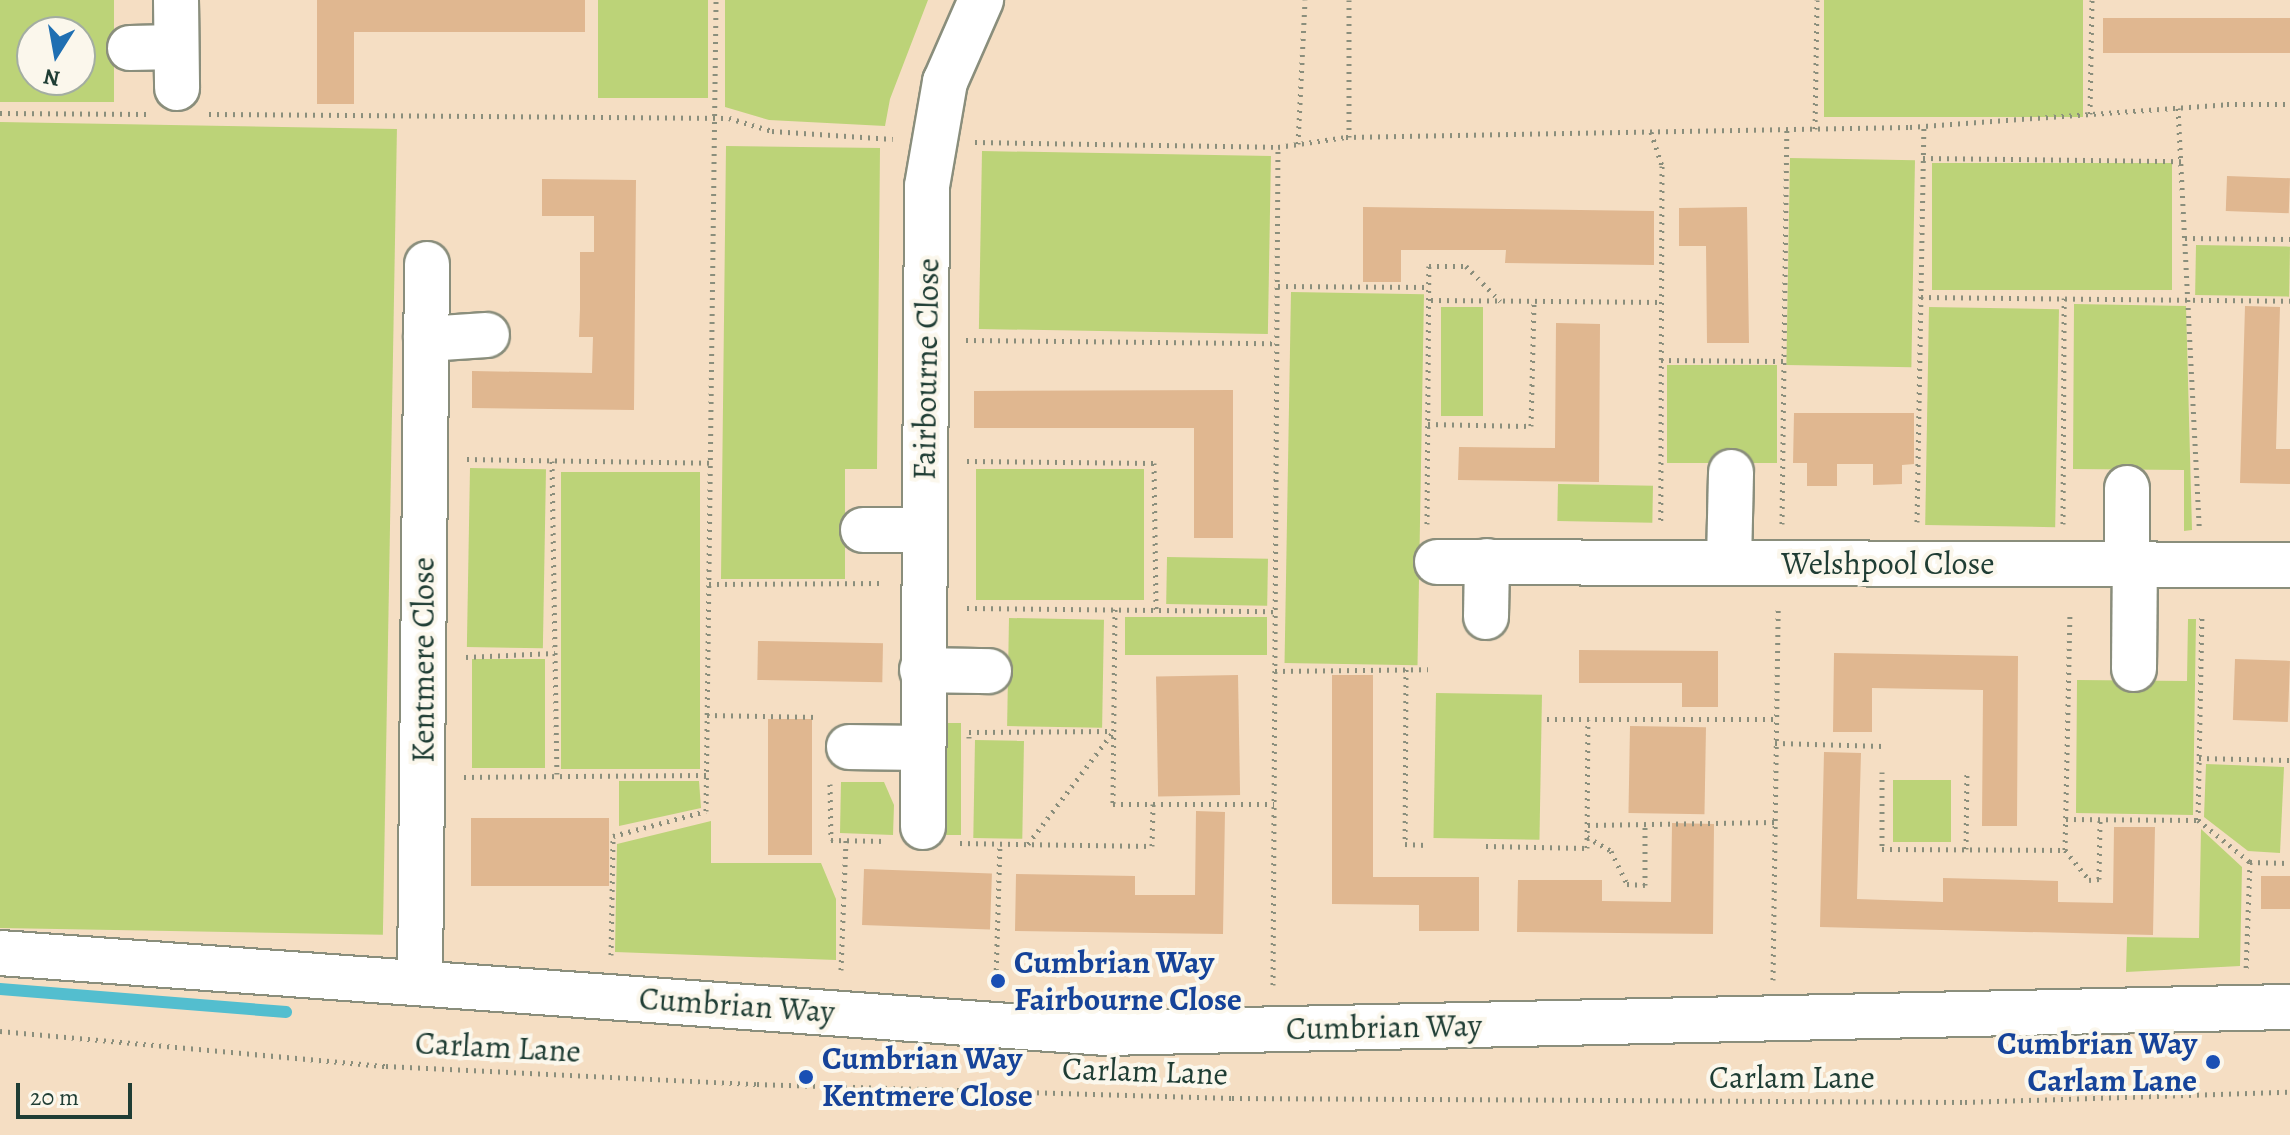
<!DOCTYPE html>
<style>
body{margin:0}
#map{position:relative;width:2290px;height:1135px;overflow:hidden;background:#f5dec3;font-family:Alegreya,serif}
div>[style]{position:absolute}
.green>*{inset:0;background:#bcd378;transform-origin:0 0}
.stream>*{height:12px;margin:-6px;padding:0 6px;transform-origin:6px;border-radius:6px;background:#53becf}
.building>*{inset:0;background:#e0b790;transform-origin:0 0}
.path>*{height:5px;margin-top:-2.5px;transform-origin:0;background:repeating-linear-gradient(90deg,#8a8e7c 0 2px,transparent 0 8px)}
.roads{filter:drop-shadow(2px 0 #8a8e7c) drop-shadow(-2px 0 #8a8e7c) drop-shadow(0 2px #8a8e7c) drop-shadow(0 -2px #8a8e7c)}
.minor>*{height:44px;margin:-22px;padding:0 22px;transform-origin:22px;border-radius:22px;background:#fff}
.dots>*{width:22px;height:22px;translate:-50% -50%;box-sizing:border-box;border:4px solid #fbf7ec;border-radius:50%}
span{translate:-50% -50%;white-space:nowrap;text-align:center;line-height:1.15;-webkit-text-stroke:8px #fbf7ec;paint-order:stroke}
.street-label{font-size:32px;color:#1f3d34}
.transit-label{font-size:32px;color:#164399;font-weight:700}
.left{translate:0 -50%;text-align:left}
.right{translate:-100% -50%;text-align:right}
.north{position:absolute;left:16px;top:16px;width:80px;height:80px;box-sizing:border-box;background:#fbf7ec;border:2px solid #a3ada2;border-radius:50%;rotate:191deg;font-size:22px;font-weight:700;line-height:32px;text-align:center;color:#1f3d34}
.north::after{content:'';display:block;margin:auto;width:28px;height:36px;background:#1f6fb2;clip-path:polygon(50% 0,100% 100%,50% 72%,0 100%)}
.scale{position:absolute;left:16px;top:1083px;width:116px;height:36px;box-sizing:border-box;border:4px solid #1f3d34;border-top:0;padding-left:10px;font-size:24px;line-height:28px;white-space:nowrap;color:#1f3d34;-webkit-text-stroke:6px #fbf7ec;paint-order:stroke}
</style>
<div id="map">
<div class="green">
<div style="clip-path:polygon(evenodd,0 0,114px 0,114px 102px,0 102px,0 0,32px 32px,80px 32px,80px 80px,32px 80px,32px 32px)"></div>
<div style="left:598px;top:0;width:110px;height:98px"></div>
<div style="clip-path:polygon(725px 0,928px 0,890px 99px,885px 126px,769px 120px,725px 107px)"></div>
<div style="left:1824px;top:0;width:259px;height:117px"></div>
<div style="left:0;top:122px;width:397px;height:806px;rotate:1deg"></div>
<div style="clip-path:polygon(726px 146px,880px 148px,877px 469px,845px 469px,845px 579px,721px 579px)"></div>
<div style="left:982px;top:151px;width:289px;height:178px;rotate:1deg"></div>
<div style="left:1790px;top:158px;width:125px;height:207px;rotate:1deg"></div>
<div style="left:1932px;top:163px;width:240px;height:127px"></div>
<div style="left:2196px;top:245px;width:94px;height:50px;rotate:1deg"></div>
<div style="left:1291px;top:292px;width:133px;height:371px;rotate:1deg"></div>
<div style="clip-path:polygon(2074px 304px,2186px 306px,2192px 530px,2184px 531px,2184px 470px,2073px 469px)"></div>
<div style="left:1441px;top:307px;width:42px;height:109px"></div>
<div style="left:1929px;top:307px;width:130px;height:218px;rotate:1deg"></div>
<div style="left:1667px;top:365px;width:110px;height:98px"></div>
<div style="left:470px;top:468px;width:76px;height:179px;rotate:1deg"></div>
<div style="left:1144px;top:469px;width:131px;height:168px;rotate:90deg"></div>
<div style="left:561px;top:472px;width:139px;height:297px"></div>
<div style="left:1558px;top:484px;width:95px;height:37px;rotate:1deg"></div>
<div style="left:1167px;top:557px;width:101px;height:47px;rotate:1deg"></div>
<div style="left:1267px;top:617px;width:38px;height:142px;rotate:90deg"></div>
<div style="left:1009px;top:618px;width:95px;height:108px;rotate:1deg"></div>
<div style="clip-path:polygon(2188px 619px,2196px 619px,2193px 815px,2076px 813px,2077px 680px,2187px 681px)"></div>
<div style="left:545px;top:659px;width:109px;height:73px;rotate:90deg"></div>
<div style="left:1436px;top:693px;width:106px;height:145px;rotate:1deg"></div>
<div style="left:942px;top:723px;width:19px;height:112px"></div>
<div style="left:975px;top:740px;width:49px;height:98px;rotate:1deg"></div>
<div style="clip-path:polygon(2206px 764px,2284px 767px,2280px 853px,2248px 851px,2204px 817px)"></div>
<div style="left:1893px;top:780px;width:58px;height:62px"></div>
<div style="clip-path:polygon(619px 781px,699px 781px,701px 808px,619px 826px)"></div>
<div style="clip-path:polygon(841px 782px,884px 782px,894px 805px,893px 835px,840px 833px)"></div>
<div style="clip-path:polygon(711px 821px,711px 863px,821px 863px,836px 899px,836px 960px,615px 952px,617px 844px)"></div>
<div style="clip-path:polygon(2201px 829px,2242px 867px,2240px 966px,2126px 972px,2127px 937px,2199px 938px)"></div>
</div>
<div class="stream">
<div style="left:0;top:989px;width:287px;rotate:4.6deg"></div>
</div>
<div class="building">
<div style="clip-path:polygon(317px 0,585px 0,585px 32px,354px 32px,354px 104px,317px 104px)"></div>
<div style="left:2103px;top:18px;width:187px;height:35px"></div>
<div style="left:2227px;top:176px;width:63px;height:35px;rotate:2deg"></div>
<div style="clip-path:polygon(542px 179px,636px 180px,634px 410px,472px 408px,472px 371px,592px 373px,593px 337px,579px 337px,580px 309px,580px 252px,594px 252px,594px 216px,542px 216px)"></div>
<div style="clip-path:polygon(1363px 207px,1654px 211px,1654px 265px,1505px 263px,1506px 250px,1401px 250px,1401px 282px,1363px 282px)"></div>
<div style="clip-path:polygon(1747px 207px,1749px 343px,1707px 343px,1706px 246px,1679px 246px,1679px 208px)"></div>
<div style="clip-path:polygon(2245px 306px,2280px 307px,2276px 449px,2290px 449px,2290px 484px,2240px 483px)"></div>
<div style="clip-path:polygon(1556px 323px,1600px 324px,1599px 482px,1458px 480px,1459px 447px,1555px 448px)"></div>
<div style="clip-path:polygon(1233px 390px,1233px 538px,1194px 538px,1194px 428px,974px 428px,974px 391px)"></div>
<div style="clip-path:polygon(1794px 413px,1914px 413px,1914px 464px,1902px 465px,1902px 484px,1873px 485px,1873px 464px,1837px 464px,1837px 486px,1807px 486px,1807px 463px,1793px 463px)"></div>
<div style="left:758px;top:641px;width:125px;height:39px;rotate:1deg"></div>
<div style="clip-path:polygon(1579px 650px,1718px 651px,1718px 707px,1682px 707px,1682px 683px,1579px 683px)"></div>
<div style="clip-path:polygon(1834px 653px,2018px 656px,2017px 826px,1982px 826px,1983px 690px,1872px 688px,1872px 732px,1833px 732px)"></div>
<div style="left:2235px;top:659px;width:55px;height:61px;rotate:2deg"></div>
<div style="left:1238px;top:675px;width:120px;height:82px;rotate:89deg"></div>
<div style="clip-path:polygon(1332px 675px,1373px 675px,1373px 877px,1479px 877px,1479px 931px,1419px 931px,1419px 905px,1332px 904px)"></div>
<div style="left:768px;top:719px;width:44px;height:136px"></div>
<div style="left:1630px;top:726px;width:76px;height:87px;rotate:1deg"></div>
<div style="clip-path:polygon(1824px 752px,1861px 753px,1857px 899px,1943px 902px,1943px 878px,2058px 881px,2058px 902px,2113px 903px,2114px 827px,2155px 827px,2153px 935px,1820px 927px)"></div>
<div style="clip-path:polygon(1196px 811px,1225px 812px,1223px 934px,1015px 931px,1016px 874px,1135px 876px,1135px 895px,1195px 895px)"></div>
<div style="left:471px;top:818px;width:138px;height:68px"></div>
<div style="clip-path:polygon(1672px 823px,1714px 824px,1713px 934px,1517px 932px,1518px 880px,1602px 880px,1602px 901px,1671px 902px)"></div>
<div style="left:864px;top:869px;width:128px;height:56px;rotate:2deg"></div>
<div style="left:2261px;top:876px;width:29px;height:33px"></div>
</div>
<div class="path">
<div style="left:1349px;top:0;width:137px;rotate:90deg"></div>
<div style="left:2178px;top:108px;width:419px;rotate:87.1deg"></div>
<div style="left:0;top:113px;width:147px;rotate:0.4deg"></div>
<div style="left:209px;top:114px;width:520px;rotate:0.44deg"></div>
<div style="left:729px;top:118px;width:45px;rotate:16.8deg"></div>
<div style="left:772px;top:131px;width:121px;rotate:3.8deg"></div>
<div style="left:2090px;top:114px;width:114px;rotate:-89deg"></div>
<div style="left:1815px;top:129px;width:129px;rotate:-89.1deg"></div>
<div style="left:1651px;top:132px;width:36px;rotate:72deg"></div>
<div style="left:1662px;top:166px;width:357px;rotate:90.2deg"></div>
<div style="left:975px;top:142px;width:303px;rotate:0.9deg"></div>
<div style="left:1278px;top:147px;width:69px;rotate:-8.4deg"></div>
<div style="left:1346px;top:137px;width:564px;rotate:-1.02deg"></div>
<div style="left:1910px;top:127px;width:318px;rotate:-4.1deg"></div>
<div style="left:2227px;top:104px;width:63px"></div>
<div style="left:1298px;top:144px;width:144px;rotate:-87.2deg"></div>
<div style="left:1923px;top:158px;width:258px;rotate:0.7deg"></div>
<div style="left:2185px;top:238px;width:105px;rotate:0.5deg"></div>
<div style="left:1278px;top:286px;width:150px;rotate:0.4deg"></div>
<div style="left:1921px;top:297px;width:369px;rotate:0.6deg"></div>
<div style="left:1431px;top:300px;width:231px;rotate:0.5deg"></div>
<div style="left:966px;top:340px;width:311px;rotate:0.6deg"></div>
<div style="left:1661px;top:360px;width:123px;rotate:0.5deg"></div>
<div style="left:1428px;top:424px;width:103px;rotate:1.1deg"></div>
<div style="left:1531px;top:426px;width:125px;rotate:-88.6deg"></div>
<div style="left:467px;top:459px;width:243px;rotate:0.9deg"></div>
<div style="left:552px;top:461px;width:313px;rotate:89.1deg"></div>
<div style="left:967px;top:461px;width:187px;rotate:0.6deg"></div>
<div style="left:1154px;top:463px;width:147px;rotate:89.2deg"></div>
<div style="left:1917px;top:522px;width:396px;rotate:-89deg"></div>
<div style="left:1427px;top:524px;width:258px;rotate:-89.6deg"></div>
<div style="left:1429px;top:266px;width:37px"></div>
<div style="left:1466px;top:266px;width:49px;rotate:45.8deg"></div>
<div style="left:1782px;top:524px;width:395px;rotate:-89.3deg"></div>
<div style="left:2063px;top:524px;width:226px;rotate:-89.7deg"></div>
<div style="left:709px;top:584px;width:175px;rotate:-0.3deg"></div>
<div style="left:967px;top:608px;width:309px;rotate:0.6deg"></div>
<div style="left:1115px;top:609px;width:195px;rotate:90.6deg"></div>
<div style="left:1113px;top:804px;width:161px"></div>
<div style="left:466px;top:657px;width:89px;rotate:-2.6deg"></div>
<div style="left:1406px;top:669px;width:175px;rotate:90.3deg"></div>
<div style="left:1405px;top:844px;width:21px;rotate:3deg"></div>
<div style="left:1275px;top:671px;width:153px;rotate:-0.7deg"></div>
<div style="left:707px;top:715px;width:112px;rotate:1deg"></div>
<div style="left:1547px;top:719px;width:229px"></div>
<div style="left:969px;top:738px;width:6px;rotate:-90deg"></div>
<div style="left:969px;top:732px;width:144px;rotate:-0.4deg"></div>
<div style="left:1775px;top:743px;width:108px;rotate:1.6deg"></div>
<div style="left:2199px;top:758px;width:91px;rotate:1.3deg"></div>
<div style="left:1882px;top:772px;width:77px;rotate:90deg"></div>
<div style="left:1882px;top:849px;width:183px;rotate:0.3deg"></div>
<div style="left:2065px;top:850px;width:238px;rotate:-88.8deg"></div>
<div style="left:464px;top:777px;width:243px;rotate:-0.5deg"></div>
<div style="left:830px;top:784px;width:56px;rotate:89deg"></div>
<div style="left:831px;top:840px;width:55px;rotate:1deg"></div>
<div style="left:2066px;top:819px;width:132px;rotate:0.4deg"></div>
<div style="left:2198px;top:820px;width:206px;rotate:-88.9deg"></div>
<div style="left:2198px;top:820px;width:67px;rotate:38.9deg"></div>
<div style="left:2250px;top:862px;width:107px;rotate:92.1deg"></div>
<div style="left:1588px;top:825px;width:187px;rotate:-0.9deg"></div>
<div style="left:1587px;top:837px;width:28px;rotate:30deg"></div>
<div style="left:1611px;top:851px;width:37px;rotate:64deg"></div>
<div style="left:1627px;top:884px;width:18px;rotate:3deg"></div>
<div style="left:1645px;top:885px;width:62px;rotate:-90deg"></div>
<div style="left:960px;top:843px;width:192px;rotate:0.9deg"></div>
<div style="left:1152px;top:846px;width:42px;rotate:-88.6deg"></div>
<div style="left:1028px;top:844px;width:141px;rotate:-52.8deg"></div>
<div style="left:1486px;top:846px;width:101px;rotate:1.1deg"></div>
<div style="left:1587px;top:848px;width:128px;rotate:-89.6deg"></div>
<div style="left:1966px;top:849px;width:77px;rotate:-89.3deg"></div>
<div style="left:2065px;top:850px;width:38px;rotate:51deg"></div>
<div style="left:2089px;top:880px;width:10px;rotate:-6deg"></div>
<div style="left:2099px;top:879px;width:60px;rotate:-89deg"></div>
<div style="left:2250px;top:862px;width:40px;rotate:1.4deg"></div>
<div style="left:611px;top:955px;width:119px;rotate:-89deg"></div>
<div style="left:613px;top:836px;width:96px;rotate:-15deg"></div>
<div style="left:706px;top:811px;width:811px;rotate:-89.29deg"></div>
<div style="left:841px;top:970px;width:130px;rotate:-87.8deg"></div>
<div style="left:996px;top:978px;width:135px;rotate:-88.3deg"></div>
<div style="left:1773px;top:980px;width:375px;rotate:-89.2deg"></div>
<div style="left:1273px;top:985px;width:838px;rotate:-89.66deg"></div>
<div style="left:0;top:1031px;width:388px;rotate:5.2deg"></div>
<div style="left:386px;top:1066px;width:371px;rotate:2.8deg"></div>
<div style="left:757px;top:1084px;width:475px;rotate:1.7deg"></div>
<div style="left:1232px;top:1098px;width:733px;rotate:0.31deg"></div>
<div style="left:1965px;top:1102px;width:325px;rotate:-1.8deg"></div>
</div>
<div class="roads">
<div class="minor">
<div style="left:176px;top:0;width:88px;rotate:89.3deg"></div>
<div style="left:130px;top:48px;width:46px;rotate:-1.2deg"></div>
<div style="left:426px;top:339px;width:61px;rotate:-3.8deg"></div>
<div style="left:2127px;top:488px;width:76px;rotate:90deg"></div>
<div style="left:863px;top:530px;width:61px"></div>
<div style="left:1437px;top:562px;width:853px;rotate:0.2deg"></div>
<div style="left:1729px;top:562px;width:90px;rotate:-88.7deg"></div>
<div style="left:1486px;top:617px;width:56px;rotate:-89deg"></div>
<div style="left:2134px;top:669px;width:105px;rotate:-89.5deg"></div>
<div style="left:922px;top:670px;width:67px;rotate:0.9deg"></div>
<div style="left:849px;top:747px;width:72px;rotate:0.8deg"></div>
<div style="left:923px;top:827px;width:641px;rotate:-89.64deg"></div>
<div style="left:927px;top:186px;width:106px;rotate:-80.2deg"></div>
<div style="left:945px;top:82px;width:90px;rotate:-66.3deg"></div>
<div style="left:0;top:953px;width:1108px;rotate:4.14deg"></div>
<div style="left:1105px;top:1033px;width:1185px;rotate:-1.26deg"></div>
<div style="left:420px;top:981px;width:717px;rotate:-89.44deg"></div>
</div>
</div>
<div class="dots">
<div style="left:998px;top:981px;background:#1a4fb4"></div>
<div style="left:2213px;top:1062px;background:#1a4fb4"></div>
<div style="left:806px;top:1077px;background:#1a4fb4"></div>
</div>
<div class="street-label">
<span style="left:926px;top:369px;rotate:-89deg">Fairbourne Close</span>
<span style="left:1888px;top:563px">Welshpool Close</span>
<span style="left:423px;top:660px;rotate:-90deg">Kentmere Close</span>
<span style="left:737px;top:1005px;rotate:4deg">Cumbrian Way</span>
<span style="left:1384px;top:1027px;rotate:-1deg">Cumbrian Way</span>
<span style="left:498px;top:1047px;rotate:3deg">Carlam Lane</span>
<span style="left:1145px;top:1071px;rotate:2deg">Carlam Lane</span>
<span style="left:1792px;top:1077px">Carlam Lane</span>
</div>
<div class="transit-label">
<span class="left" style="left:1014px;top:981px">Cumbrian Way<br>Fairbourne Close</span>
<span class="right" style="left:2197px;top:1062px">Cumbrian Way<br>Carlam Lane</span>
<span class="left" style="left:822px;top:1077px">Cumbrian Way<br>Kentmere Close</span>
</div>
<div class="north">N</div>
<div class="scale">20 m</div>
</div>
